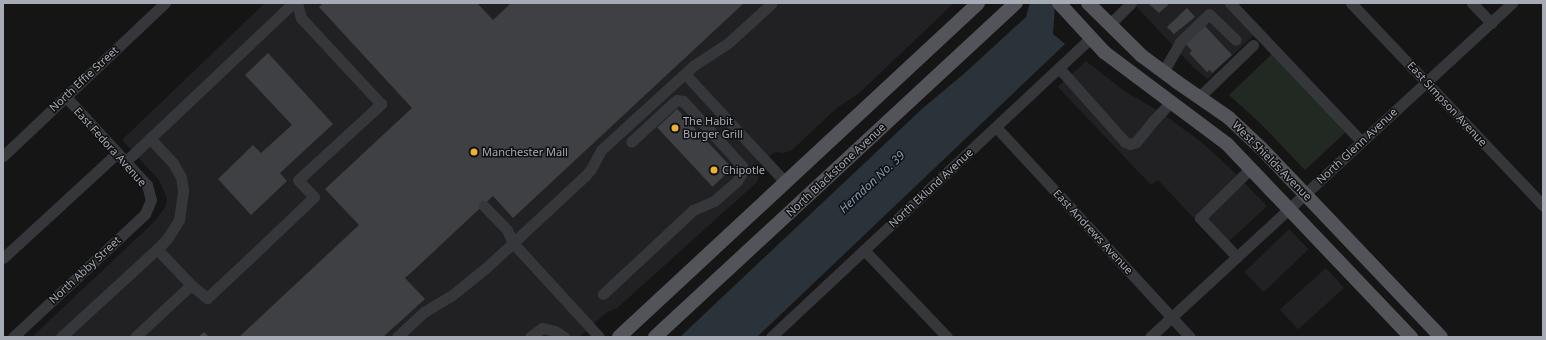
<!DOCTYPE html>
<style>
body{margin:0}
#map{position:relative;width:1546px;height:340px;overflow:hidden;background:#151516;font-family:"Noto Sans",sans-serif}
div>[style]{position:absolute}
.built>*{inset:0;background:#212123;transform-origin:0 0}
.green>*{inset:0;background:#212922}
.water>*{inset:0;background:#2b333a}
.building>*{inset:0;background:#3f4043;transform-origin:0 0}
.minor>*{height:11px;margin:-5.5px;padding:0 5.5px;transform-origin:5.5px;border-radius:5.5px;background:#36373b}
.major>*{height:14px;margin:-7px;padding:0 7px;transform-origin:7px;border-radius:7px;background:#52545a}
.dots>*{width:11px;height:11px;translate:-50% -50%;box-sizing:border-box;border:2px solid #101011;border-radius:50%}
span{translate:-50% -50%;white-space:nowrap;text-align:center;line-height:1.15;-webkit-text-stroke:3px #101011;paint-order:stroke}
.street-label{font-size:11px;color:#a7abb6}
.poi-label{font-size:11px;color:#a7abb6}
.left{translate:0 -50%;text-align:left}
.water-label{font-size:12px;color:#7e99b1;font-style:italic}
.frame{position:absolute;inset:0;border:4px solid #a7abb6;pointer-events:none}
</style>
<div id="map">
<div class="built">
<div style="clip-path:polygon(265px 3px,954px 3px,858px 94px,838px 107px,792px 150px,784px 153px,774px 152px,757px 167px,760px 174px,757px 182px,616px 309px,607px 312px,579px 337px,32px 337px,155px 221px,165px 207px,167px 198px,159px 180px,122px 140px)"></div>
<div style="clip-path:polygon(1133px 3px,1226px 3px,1255px 34px,1208px 79px,1194px 68px)"></div>
<div style="clip-path:polygon(1086px 61px,1123px 90px,1163px 114px,1200px 141px,1230px 168px,1267px 206px,1222px 248px,1158px 180px,1151px 185px,1058px 87px)"></div>
<div style="left:1289px;top:229px;width:28px;height:62px;rotate:46deg"></div>
<div style="left:1326px;top:268px;width:27px;height:62px;rotate:48deg"></div>
</div>
<div class="green">
<div style="clip-path:polygon(1273px 53px,1347px 131px,1305px 170px,1259px 122px,1229px 95px)"></div>
</div>
<div class="water">
<div style="clip-path:polygon(1030px 3px,1055px 3px,1053px 34px,1065px 44px,757px 337px,680px 337px,923px 108px,966px 72px,1026px 17px)"></div>
</div>
<div class="building">
<div style="clip-path:polygon(323px 3px,477px 3px,493px 20px,511px 3px,744px 3px,513px 218px,493px 196px,414px 270px,405px 278px,425px 299px,383px 337px,239px 337px,359px 225px,325px 189px,412px 108px,319px 7px)"></div>
<div style="clip-path:polygon(1148px 3px,1170px 3px,1159px 13px)"></div>
<div style="clip-path:polygon(1187px 8px,1195px 17px,1174px 34px,1167px 27px)"></div>
<div style="clip-path:polygon(1204px 25px,1232px 55px,1212px 73px,1210px 70px,1207px 72px,1189px 53px,1192px 51px,1185px 43px)"></div>
<div style="clip-path:polygon(268px 53px,333px 124px,280px 173px,287px 181px,251px 215px,218px 179px,253px 145px,261px 153px,292px 125px,245px 75px)"></div>
<div style="left:677px;top:109px;width:81px;height:27px;rotate:47deg"></div>
<div style="clip-path:polygon(204px 332px,209px 337px,198px 337px)"></div>
</div>
<div class="minor">
<div style="left:1230px;top:3px;width:190px;rotate:46.5deg"></div>
<div style="left:1351px;top:3px;width:279px;rotate:46.5deg"></div>
<div style="left:1472px;top:3px;width:28px;rotate:46deg"></div>
<div style="left:1109px;top:25px;width:31px;rotate:-45deg"></div>
<div style="left:1059px;top:68px;width:99px;rotate:48.3deg"></div>
<div style="left:1125px;top:142px;width:5px;rotate:22deg"></div>
<div style="left:1130px;top:144px;width:6px;rotate:-18deg"></div>
<div style="left:1136px;top:142px;width:27px;rotate:-51deg"></div>
<div style="left:1153px;top:121px;width:26px;rotate:-47deg"></div>
<div style="left:1163px;top:72px;width:34px;rotate:-60deg"></div>
<div style="left:1180px;top:42px;width:40px;rotate:-44deg"></div>
<div style="left:1209px;top:14px;width:37px;rotate:44deg"></div>
<div style="left:685px;top:74px;width:147px;rotate:47.2deg"></div>
<div style="left:1199px;top:97px;width:75px;rotate:-43.9deg"></div>
<div style="left:996px;top:127px;width:286px;rotate:47.3deg"></div>
<div style="left:3px;top:156px;width:223px;rotate:-43.4deg"></div>
<div style="left:125px;top:162px;width:231px;rotate:-43.4deg"></div>
<div style="left:484px;top:206px;width:33px;rotate:46deg"></div>
<div style="left:507px;top:230px;width:14px;rotate:65deg"></div>
<div style="left:513px;top:243px;width:127px;rotate:47.5deg"></div>
<div style="left:157px;top:249px;width:50px;rotate:46.6deg"></div>
<div style="left:864px;top:250px;width:120px;rotate:46.3deg"></div>
<div style="left:1237px;top:257px;width:54px;rotate:-133.5deg"></div>
<div style="left:1200px;top:218px;width:70px;rotate:-44.4deg"></div>
<div style="left:3px;top:258px;width:155px;rotate:-42.6deg"></div>
<div style="left:603px;top:294px;width:123px;rotate:-43deg"></div>
<div style="left:693px;top:210px;width:23px;rotate:-23deg"></div>
<div style="left:714px;top:201px;width:30px;rotate:-41deg"></div>
<div style="left:737px;top:181px;width:12px;rotate:-59deg"></div>
<div style="left:743px;top:171px;width:5px;rotate:-101deg"></div>
<div style="left:742px;top:166px;width:88px;rotate:-132.2deg"></div>
<div style="left:683px;top:101px;width:6px;rotate:-171deg"></div>
<div style="left:677px;top:100px;width:5px;rotate:143deg"></div>
<div style="left:673px;top:103px;width:57px;rotate:137.1deg"></div>
<div style="left:13px;top:337px;width:180px;rotate:-43deg"></div>
<div style="left:145px;top:214px;width:15px;rotate:-67deg"></div>
<div style="left:151px;top:200px;width:16px;rotate:-105deg"></div>
<div style="left:147px;top:185px;width:120px;rotate:-132.6deg"></div>
<div style="left:61px;top:337px;width:130px;rotate:-42.5deg"></div>
<div style="left:157px;top:249px;width:14px;rotate:-45deg"></div>
<div style="left:167px;top:239px;width:22px;rotate:-58deg"></div>
<div style="left:179px;top:220px;width:30px;rotate:-82deg"></div>
<div style="left:183px;top:190px;width:13px;rotate:-99deg"></div>
<div style="left:181px;top:177px;width:16px;rotate:-120deg"></div>
<div style="left:173px;top:163px;width:34px;rotate:-133deg"></div>
<div style="left:135px;top:337px;width:76px;rotate:-42.9deg"></div>
<div style="left:191px;top:285px;width:21px;rotate:39deg"></div>
<div style="left:207px;top:298px;width:63px;rotate:-43.1deg"></div>
<div style="left:253px;top:255px;width:84px;rotate:-43.6deg"></div>
<div style="left:314px;top:197px;width:23px;rotate:-133deg"></div>
<div style="left:298px;top:180px;width:113px;rotate:-42.5deg"></div>
<div style="left:381px;top:104px;width:117px;rotate:-132.9deg"></div>
<div style="left:301px;top:18px;width:16px;rotate:-105deg"></div>
<div style="left:397px;top:337px;width:37px;rotate:-43deg"></div>
<div style="left:424px;top:312px;width:31px;rotate:-31deg"></div>
<div style="left:451px;top:296px;width:46px;rotate:-38.9deg"></div>
<div style="left:487px;top:267px;width:134px;rotate:-42.9deg"></div>
<div style="left:585px;top:176px;width:9px;rotate:-49deg"></div>
<div style="left:591px;top:169px;width:21px;rotate:-62deg"></div>
<div style="left:601px;top:150px;width:125px;rotate:-42.4deg"></div>
<div style="left:693px;top:66px;width:42px;rotate:-33.3deg"></div>
<div style="left:728px;top:43px;width:59px;rotate:-42.3deg"></div>
<div style="left:530px;top:337px;width:15px;rotate:-37deg"></div>
<div style="left:542px;top:328px;width:13px;rotate:13deg"></div>
<div style="left:555px;top:331px;width:11px;rotate:34deg"></div>
<div style="left:771px;top:337px;width:438px;rotate:-43.1deg"></div>
<div style="left:1150px;top:337px;width:493px;rotate:-42.7deg"></div>
</div>
<div class="major">
<div style="left:1059px;top:3px;width:67px;rotate:47.4deg"></div>
<div style="left:1104px;top:52px;width:154px;rotate:36.8deg"></div>
<div style="left:1227px;top:144px;width:267px;rotate:46.4deg"></div>
<div style="left:1088px;top:3px;width:76px;rotate:44.5deg"></div>
<div style="left:1142px;top:56px;width:44px;rotate:36.6deg"></div>
<div style="left:1177px;top:82px;width:63px;rotate:34.7deg"></div>
<div style="left:1229px;top:118px;width:44px;rotate:43.2deg"></div>
<div style="left:1261px;top:148px;width:261px;rotate:46.4deg"></div>
<div style="left:619px;top:337px;width:490px;rotate:-42.9deg"></div>
<div style="left:655px;top:337px;width:492px;rotate:-42.8deg"></div>
</div>
<div class="dots">
<div style="left:675px;top:128px;background:#eeb135"></div>
<div style="left:474px;top:152px;background:#eeb135"></div>
<div style="left:714px;top:170px;background:#eeb135"></div>
</div>
<div class="street-label">
<span style="left:84px;top:79px;rotate:-43deg">North Effie Street</span>
<span style="left:1447px;top:104px;rotate:47deg">East Simpson Avenue</span>
<span style="left:1357px;top:146px;rotate:-43deg">North Glenn Avenue</span>
<span style="left:110px;top:147px;rotate:48deg">East Fedora Avenue</span>
<span style="left:1272px;top:161px;rotate:45deg">West Shields Avenue</span>
<span style="left:836px;top:170px;rotate:-43deg">North Blackstone Avenue</span>
<span style="left:931px;top:188px;rotate:-43deg">North Eklund Avenue</span>
<span style="left:1093px;top:232px;rotate:47deg">East Andrews Avenue</span>
<span style="left:85px;top:270px;rotate:-43deg">North Abby Street</span>
</div>
<div class="poi-label">
<span class="left" style="left:683px;top:128px">The Habit<br>Burger Grill</span>
<span class="left" style="left:482px;top:152px">Manchester Mall</span>
<span class="left" style="left:722px;top:170px">Chipotle</span>
</div>
<div class="water-label">
<span style="left:872px;top:182px;rotate:-43deg">Herndon No. 39</span>
</div>
<div class="frame"></div>
</div>
